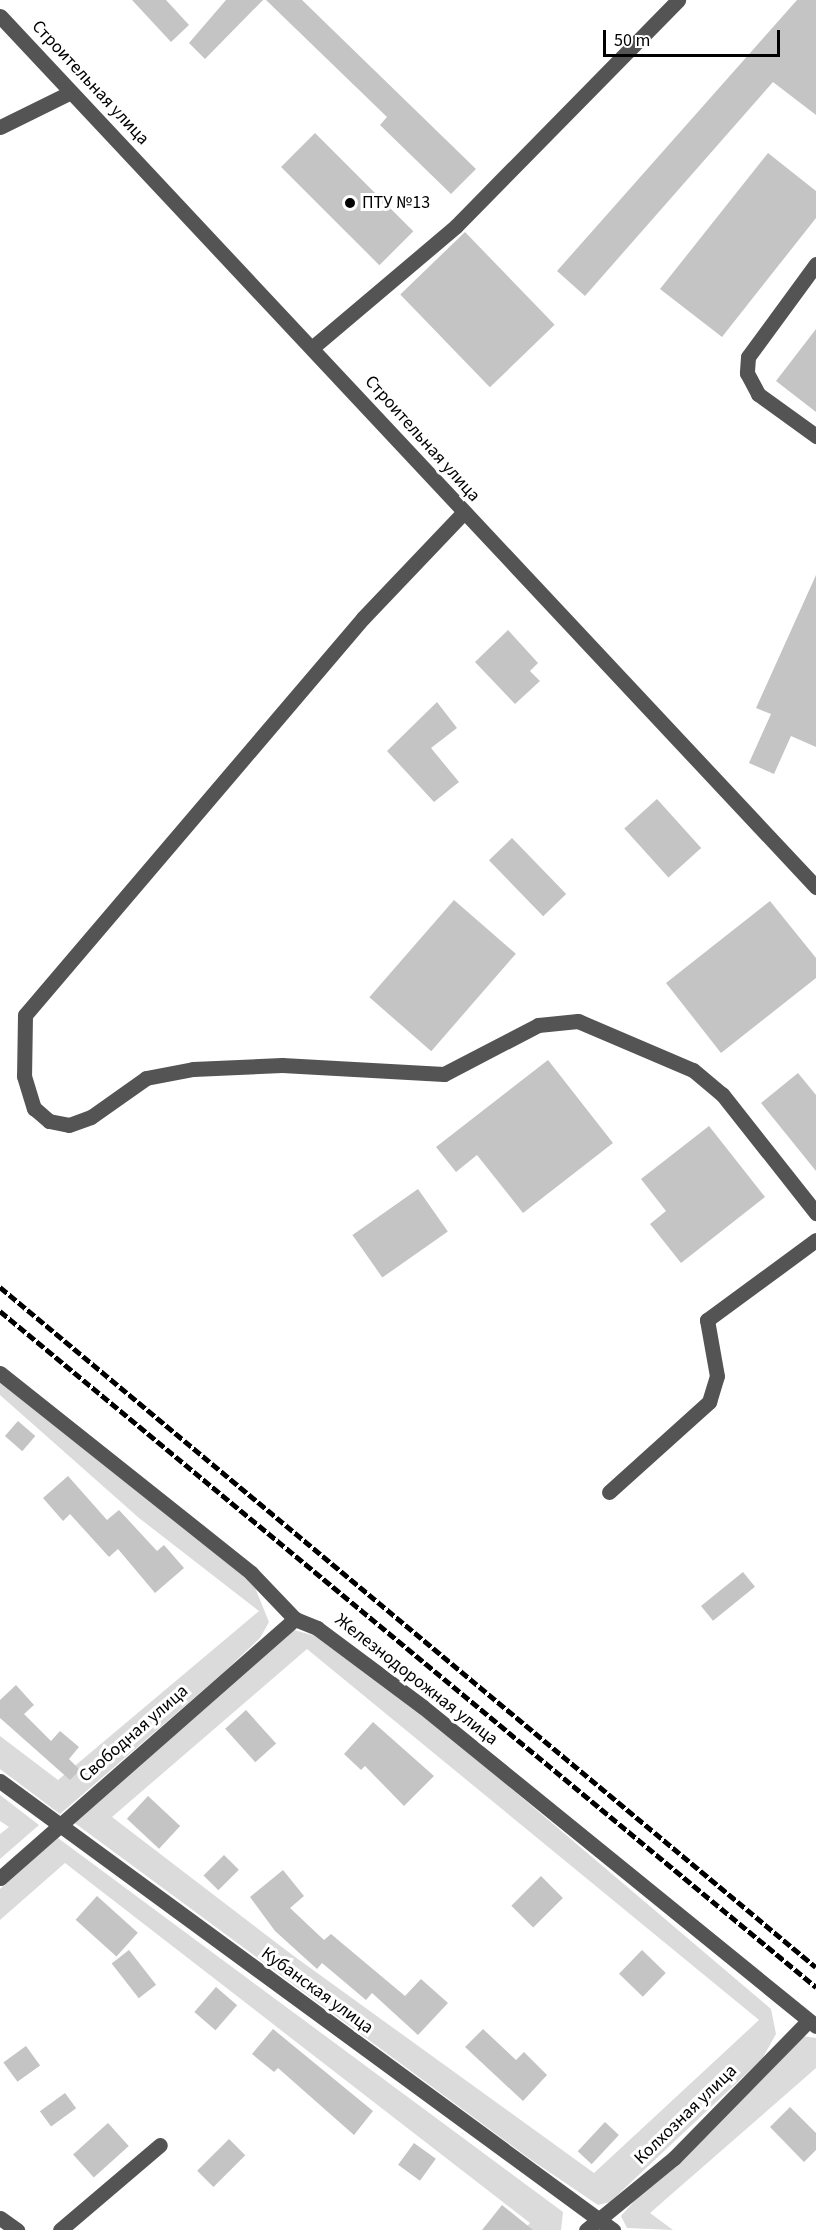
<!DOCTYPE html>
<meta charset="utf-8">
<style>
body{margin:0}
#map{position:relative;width:816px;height:2230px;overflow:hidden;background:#fff;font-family:"Source Sans 3",sans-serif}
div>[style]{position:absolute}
.green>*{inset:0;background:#dbdbdb}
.building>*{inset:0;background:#c4c4c4;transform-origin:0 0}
.minor>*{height:15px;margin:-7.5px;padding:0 7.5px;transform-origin:7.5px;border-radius:7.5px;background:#545454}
.rail>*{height:4.5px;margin-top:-2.25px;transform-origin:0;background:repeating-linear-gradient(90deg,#000 0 9px,transparent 0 12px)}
.dots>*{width:16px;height:16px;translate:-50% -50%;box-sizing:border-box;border:3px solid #fff;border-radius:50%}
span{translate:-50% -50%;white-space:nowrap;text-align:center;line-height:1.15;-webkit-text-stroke:6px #fff;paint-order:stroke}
.street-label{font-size:18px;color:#000}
.poi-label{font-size:18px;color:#000}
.left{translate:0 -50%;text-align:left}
.scale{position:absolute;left:603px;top:30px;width:177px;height:27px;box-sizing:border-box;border:3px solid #000;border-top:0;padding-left:8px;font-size:18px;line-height:21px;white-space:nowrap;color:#000;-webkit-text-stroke:4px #fff;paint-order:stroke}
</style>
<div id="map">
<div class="green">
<div style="clip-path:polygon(0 1377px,254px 1585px,269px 1622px,260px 1638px,224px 1672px,60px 1814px,0 1769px,0 1736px,58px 1780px,259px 1611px,139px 1518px,0 1395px)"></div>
<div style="clip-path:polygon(evenodd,294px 1630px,319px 1637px,428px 1718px,771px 2009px,776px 2034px,762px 2059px,610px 2202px,598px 2205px,530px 2159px,72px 1821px,294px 1630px,307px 1649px,759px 2020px,594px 2173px,291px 1954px,112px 1817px,307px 1649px)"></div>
<div style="clip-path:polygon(0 1795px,39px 1825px,0 1859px,0 1834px,9px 1827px,0 1821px)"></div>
<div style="clip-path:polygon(58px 1838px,563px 2212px,561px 2230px,523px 2230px,530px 2223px,65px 1863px,0 1920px,0 1889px)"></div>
<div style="clip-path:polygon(802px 2036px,816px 2038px,816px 2068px,650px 2213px,673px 2230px,627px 2228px,621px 2216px,638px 2197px)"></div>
</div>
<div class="building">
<div style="clip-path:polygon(132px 0,166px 0,189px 25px,171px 42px)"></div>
<div style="clip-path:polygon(226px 0,263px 0,205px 59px,189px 43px)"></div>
<div style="clip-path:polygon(266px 0,302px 0,476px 169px,451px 194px,380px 125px,387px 117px)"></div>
<div style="clip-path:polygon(797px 0,816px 0,816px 115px,773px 82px,585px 296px,557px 271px)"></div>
<div style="left:315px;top:133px;width:139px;height:48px;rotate:45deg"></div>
<div style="clip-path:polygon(768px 153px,816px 191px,816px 218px,722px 337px,660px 289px)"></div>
<div style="left:465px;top:232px;width:129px;height:90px;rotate:46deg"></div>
<div style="clip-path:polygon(816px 329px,816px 412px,776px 381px)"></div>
<div style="clip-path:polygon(816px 575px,816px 747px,791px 736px,774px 774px,749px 763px,771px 714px,756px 708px)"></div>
<div style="clip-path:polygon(508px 630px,538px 663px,530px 671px,540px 681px,515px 704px,475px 662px)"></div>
<div style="clip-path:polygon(437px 702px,457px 728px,431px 748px,459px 782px,434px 802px,387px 751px)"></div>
<div style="left:657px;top:799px;width:66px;height:44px;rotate:48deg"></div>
<div style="left:512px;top:838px;width:78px;height:32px;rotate:46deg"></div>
<div style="left:454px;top:900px;width:82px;height:129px;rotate:41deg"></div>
<div style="clip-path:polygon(770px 901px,816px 958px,816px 978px,721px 1053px,666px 983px)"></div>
<div style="clip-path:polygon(548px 1060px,613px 1143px,523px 1213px,477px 1155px,456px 1172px,436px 1147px)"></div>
<div style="clip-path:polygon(798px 1073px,816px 1095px,816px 1171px,761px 1103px)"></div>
<div style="clip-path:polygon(709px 1126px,765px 1197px,681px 1263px,650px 1224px,666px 1211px,641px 1179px)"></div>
<div style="left:418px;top:1189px;width:52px;height:80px;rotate:55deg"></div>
<div style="left:18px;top:1421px;width:23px;height:20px;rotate:41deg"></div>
<div style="clip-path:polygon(68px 1476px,107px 1520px,119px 1510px,157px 1551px,164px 1545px,184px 1568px,155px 1593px,118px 1549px,109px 1557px,70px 1514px,63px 1521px,43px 1498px)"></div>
<div style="left:743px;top:1572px;width:19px;height:54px;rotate:51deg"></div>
<div style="clip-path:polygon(16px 1685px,34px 1705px,24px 1714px,51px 1741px,60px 1731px,79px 1747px,69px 1759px,80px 1770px,70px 1780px,0 1718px,0 1700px)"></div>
<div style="left:246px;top:1710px;width:45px;height:28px;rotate:48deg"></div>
<div style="clip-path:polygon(373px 1722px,434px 1776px,404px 1806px,365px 1766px,361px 1770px,344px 1754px)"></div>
<div style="left:148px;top:1796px;width:44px;height:31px;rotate:43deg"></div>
<div style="left:224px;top:1855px;width:21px;height:29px;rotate:45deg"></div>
<div style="clip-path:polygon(283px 1870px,304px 1896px,290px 1908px,324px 1940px,331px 1934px,405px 1996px,421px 1979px,448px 2003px,418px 2035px,372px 1993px,366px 2000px,322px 1963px,317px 1969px,275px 1931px,250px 1897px)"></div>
<div style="left:541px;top:1876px;width:31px;height:42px;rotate:45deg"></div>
<div style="left:97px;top:1896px;width:55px;height:32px;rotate:42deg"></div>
<div style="left:129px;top:1950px;width:44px;height:22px;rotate:52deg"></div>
<div style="left:642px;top:1950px;width:33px;height:33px;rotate:44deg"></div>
<div style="left:216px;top:1987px;width:28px;height:33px;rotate:41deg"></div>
<div style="clip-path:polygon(273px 2029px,373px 2111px,354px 2135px,278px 2068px,274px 2072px,252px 2054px)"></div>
<div style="clip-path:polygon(483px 2029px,516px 2060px,524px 2052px,547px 2075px,523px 2101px,465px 2047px)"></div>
<div style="left:26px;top:2046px;width:24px;height:28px;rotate:54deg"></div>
<div style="left:65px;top:2093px;width:19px;height:31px;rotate:54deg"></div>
<div style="clip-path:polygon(790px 2107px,816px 2133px,816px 2150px,804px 2162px,770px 2127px)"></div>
<div style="left:605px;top:2122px;width:19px;height:40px;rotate:43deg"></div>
<div style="left:108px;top:2123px;width:31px;height:47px;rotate:48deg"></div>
<div style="left:229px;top:2139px;width:23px;height:45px;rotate:45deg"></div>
<div style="left:414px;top:2143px;width:27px;height:27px;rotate:36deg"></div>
<div style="clip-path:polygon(502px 2205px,533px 2230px,482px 2230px)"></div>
</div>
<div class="minor">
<div style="left:0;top:16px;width:1194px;rotate:46.87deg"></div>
<div style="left:0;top:127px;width:79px;rotate:-26.2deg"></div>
<div style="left:816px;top:264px;width:115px;rotate:126.2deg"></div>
<div style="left:748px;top:357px;width:16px;rotate:94deg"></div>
<div style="left:747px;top:373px;width:24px;rotate:62deg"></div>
<div style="left:758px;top:394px;width:72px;rotate:35.9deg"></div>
<div style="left:313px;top:347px;width:187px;rotate:-40.2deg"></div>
<div style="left:456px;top:226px;width:317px;rotate:-45.5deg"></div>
<div style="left:463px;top:513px;width:145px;rotate:133.6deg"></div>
<div style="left:363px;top:618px;width:521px;rotate:130.41deg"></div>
<div style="left:25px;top:1015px;width:61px;rotate:90.9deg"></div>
<div style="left:24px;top:1076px;width:34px;rotate:73deg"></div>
<div style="left:34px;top:1108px;width:20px;rotate:41deg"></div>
<div style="left:49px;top:1121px;width:20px;rotate:11deg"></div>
<div style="left:69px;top:1125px;width:23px;rotate:-20deg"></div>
<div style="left:91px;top:1117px;width:67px;rotate:-35.3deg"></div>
<div style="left:146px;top:1078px;width:48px;rotate:-10.8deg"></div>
<div style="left:193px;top:1069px;width:89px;rotate:-2.6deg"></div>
<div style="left:282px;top:1065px;width:162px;rotate:3.2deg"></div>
<div style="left:444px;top:1074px;width:106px;rotate:-27.5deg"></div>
<div style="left:538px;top:1025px;width:40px;rotate:-5.7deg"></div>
<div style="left:578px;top:1021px;width:125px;rotate:23.1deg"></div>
<div style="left:693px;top:1070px;width:38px;rotate:40deg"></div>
<div style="left:722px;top:1094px;width:152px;rotate:51.7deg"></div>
<div style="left:0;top:1373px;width:321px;rotate:38.5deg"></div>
<div style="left:251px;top:1573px;width:64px;rotate:46.3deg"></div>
<div style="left:295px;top:1619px;width:24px;rotate:22deg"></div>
<div style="left:317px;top:1628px;width:132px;rotate:36.7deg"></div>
<div style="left:423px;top:1707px;width:506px;rotate:39.07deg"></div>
<div style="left:609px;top:1492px;width:135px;rotate:-42deg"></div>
<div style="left:709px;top:1402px;width:27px;rotate:-73deg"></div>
<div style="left:717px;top:1376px;width:57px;rotate:-100.1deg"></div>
<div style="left:707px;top:1320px;width:135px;rotate:-36.3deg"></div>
<div style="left:0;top:1781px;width:760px;rotate:36.22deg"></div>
<div style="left:0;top:1878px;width:393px;rotate:-41.3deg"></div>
<div style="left:0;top:2218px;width:21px;rotate:35deg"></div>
<div style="left:60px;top:2230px;width:131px;rotate:-40.4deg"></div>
<div style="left:586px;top:2230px;width:114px;rotate:-39.3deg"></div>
<div style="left:674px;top:2158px;width:190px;rotate:-45.6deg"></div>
</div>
<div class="rail">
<div style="left:0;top:1287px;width:1062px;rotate:39.81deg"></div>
<div style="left:0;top:1311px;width:1060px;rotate:39.64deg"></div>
</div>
<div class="dots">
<div style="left:350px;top:203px;background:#000"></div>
</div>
<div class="street-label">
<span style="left:90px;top:83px;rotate:47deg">Строительная улица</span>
<span style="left:422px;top:439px;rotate:48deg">Строительная улица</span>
<span style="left:416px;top:1680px;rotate:38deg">Железнодорожная улица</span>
<span style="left:134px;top:1734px;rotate:-41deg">Свободная улица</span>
<span style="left:317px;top:1991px;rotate:36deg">Кубанская улица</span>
<span style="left:686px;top:2115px;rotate:-44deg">Колхозная улица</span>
</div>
<div class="poi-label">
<span class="left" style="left:362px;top:203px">ПТУ №13</span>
</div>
<div class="scale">50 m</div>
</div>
